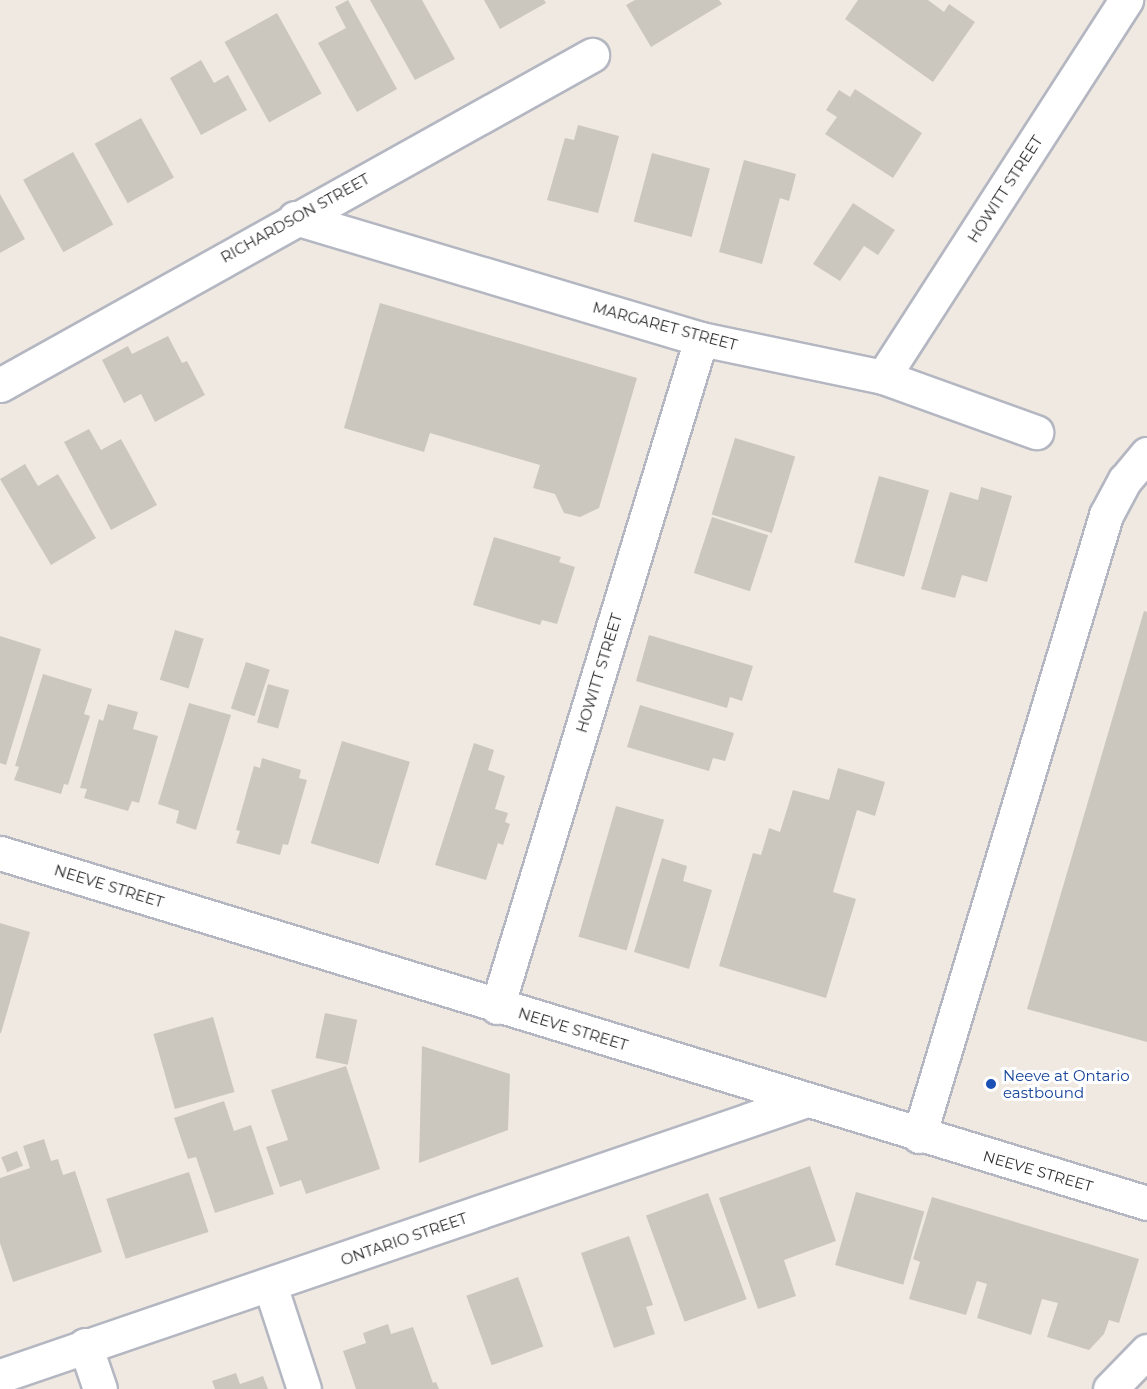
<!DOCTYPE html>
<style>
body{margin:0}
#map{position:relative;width:1147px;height:1389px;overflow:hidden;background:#efe9e1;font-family:Montserrat,sans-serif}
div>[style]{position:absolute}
.building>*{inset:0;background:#cbc7bf;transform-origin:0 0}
.roads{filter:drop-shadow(2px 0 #b4b7c1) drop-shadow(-2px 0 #b4b7c1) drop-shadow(0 2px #b4b7c1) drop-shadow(0 -2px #b4b7c1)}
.minor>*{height:33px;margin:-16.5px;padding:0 16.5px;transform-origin:16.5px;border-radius:16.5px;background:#fff}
.dots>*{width:16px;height:16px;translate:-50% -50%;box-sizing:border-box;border:3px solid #fff;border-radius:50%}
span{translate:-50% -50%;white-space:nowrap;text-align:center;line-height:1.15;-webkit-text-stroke:6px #fff;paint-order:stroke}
.street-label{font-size:15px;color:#2e2e2e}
.transit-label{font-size:15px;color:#164399}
.left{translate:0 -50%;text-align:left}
</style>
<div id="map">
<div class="building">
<div style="clip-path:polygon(348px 0,397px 89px,357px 112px,318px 43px,346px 28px,335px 7px)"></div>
<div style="clip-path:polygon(370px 0,422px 0,455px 59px,415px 80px)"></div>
<div style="clip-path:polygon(484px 0,544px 0,546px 3px,500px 29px)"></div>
<div style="clip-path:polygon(635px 0,719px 0,722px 4px,651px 47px,626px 5px)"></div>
<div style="clip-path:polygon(858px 0,928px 0,944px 12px,949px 4px,975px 22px,933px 82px,845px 19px)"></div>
<div style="left:277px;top:13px;width:92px;height:60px;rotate:61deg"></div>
<div style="clip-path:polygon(201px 60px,214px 83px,228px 75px,247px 110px,201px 135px,170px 78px)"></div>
<div style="clip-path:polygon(855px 89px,922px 133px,893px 178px,825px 134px,837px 117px,826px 110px,839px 90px,850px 97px)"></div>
<div style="left:141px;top:118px;width:68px;height:53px;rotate:61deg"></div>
<div style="clip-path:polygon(578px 125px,619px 136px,598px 213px,547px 200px,565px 138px,574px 140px)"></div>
<div style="left:73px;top:152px;width:83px;height:57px;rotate:61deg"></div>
<div style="left:652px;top:153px;width:60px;height:71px;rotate:15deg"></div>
<div style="clip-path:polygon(744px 160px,796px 174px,789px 201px,780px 198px,762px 264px,719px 252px)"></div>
<div style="clip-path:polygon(0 194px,25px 239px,0 253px)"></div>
<div style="clip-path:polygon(853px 203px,895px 230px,878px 255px,864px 246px,840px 281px,813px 264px)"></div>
<div style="clip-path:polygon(380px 303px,637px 378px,599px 508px,580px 517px,564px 513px,555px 494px,533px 488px,540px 465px,430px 433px,424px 452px,344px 428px)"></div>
<div style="clip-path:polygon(168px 336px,182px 363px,187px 361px,205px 395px,155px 422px,141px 394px,124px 403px,102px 360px,128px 346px,132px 354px)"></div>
<div style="clip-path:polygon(89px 429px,101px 450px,121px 439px,157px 505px,111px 530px,64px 442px)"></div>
<div style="left:735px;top:438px;width:63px;height:80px;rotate:17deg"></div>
<div style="clip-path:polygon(25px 464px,38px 486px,58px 474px,96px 538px,51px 565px,0 479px)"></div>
<div style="left:879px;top:476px;width:52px;height:90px;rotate:16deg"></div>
<div style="clip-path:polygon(981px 487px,1012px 496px,987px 582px,962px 575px,955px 598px,921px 589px,950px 492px,978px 500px)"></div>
<div style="left:712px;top:517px;width:59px;height:59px;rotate:18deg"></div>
<div style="clip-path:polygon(494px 537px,561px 557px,559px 562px,575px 567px,557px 624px,542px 620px,540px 625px,473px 605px)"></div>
<div style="clip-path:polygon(1144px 611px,1147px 612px,1147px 1042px,1027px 1009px)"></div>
<div style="left:175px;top:630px;width:30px;height:52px;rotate:17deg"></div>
<div style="clip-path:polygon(649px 635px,753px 666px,742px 701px,730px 697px,727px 708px,636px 681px)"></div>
<div style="clip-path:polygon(0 636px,41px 649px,6px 765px,0 763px)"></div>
<div style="left:246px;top:662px;width:25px;height:49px;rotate:18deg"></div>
<div style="clip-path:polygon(43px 674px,92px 689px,84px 714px,90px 716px,68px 785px,64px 784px,61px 794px,14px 780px,19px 767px,15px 766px)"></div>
<div style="left:268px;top:684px;width:22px;height:40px;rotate:16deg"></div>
<div style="clip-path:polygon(189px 703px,231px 715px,196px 830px,176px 823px,179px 811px,158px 804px)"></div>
<div style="clip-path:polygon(108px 704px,138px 712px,133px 729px,158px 736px,139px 803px,132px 801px,128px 811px,84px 798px,87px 789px,80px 788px,99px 719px,103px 721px)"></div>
<div style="clip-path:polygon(640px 705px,734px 733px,725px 761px,713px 758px,709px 771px,627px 747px)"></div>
<div style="left:342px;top:741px;width:71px;height:107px;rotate:17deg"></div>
<div style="clip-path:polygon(474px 743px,494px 750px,488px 770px,505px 776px,495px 809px,508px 813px,505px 822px,510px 824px,503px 845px,498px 843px,486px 880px,435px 865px)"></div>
<div style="clip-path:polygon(262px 758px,301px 770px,299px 778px,307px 780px,288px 845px,283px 844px,280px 855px,236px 843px,240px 831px,236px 830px,254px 766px,260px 768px)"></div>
<div style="clip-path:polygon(838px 768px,885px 782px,875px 816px,857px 810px,833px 892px,856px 899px,826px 998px,719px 966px,753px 853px,761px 855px,769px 828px,780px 832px,793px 790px,829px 800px)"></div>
<div style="left:616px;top:806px;width:50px;height:136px;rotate:16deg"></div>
<div style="clip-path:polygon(662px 858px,687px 866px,683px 881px,712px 890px,689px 969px,634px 952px)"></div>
<div style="clip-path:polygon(0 923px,30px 932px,1px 1033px,0 1033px)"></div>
<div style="left:325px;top:1013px;width:33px;height:46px;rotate:12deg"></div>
<div style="left:213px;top:1017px;width:78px;height:62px;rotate:74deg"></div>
<div style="clip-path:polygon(422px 1046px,510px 1074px,508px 1130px,419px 1163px)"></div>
<div style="clip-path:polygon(346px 1066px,380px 1169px,306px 1194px,301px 1180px,280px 1187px,266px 1147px,288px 1140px,271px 1090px)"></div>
<div style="clip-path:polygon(224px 1101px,234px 1131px,251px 1125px,274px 1194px,215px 1213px,196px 1157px,188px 1159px,174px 1118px)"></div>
<div style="clip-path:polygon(44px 1139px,51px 1161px,58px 1159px,63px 1175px,75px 1171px,102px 1252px,13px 1282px,0 1243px,0 1178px,30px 1168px,23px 1146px)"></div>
<div style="left:17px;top:1151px;width:16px;height:17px;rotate:68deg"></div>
<div style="clip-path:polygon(810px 1166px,836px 1241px,784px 1260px,796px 1296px,758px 1309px,719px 1198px)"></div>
<div style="left:189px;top:1172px;width:63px;height:87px;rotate:72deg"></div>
<div style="left:856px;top:1192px;width:71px;height:76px;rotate:16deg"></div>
<div style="left:708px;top:1193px;width:113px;height:66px;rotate:70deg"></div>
<div style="clip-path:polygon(932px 1197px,1139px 1259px,1119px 1323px,1109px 1320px,1104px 1334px,1089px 1350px,1047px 1337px,1058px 1303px,1042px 1299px,1031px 1335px,977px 1318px,987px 1284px,977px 1281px,966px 1315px,909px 1299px,920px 1262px,913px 1259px)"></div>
<div style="clip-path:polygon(629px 1236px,653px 1305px,646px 1307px,655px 1334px,614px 1348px,581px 1253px)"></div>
<div style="left:518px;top:1277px;width:74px;height:55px;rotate:70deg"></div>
<div style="clip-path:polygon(388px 1324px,391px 1334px,413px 1327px,433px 1383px,436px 1382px,439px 1389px,356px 1389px,343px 1351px,366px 1343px,363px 1333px)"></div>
<div style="clip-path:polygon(236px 1373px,240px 1384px,263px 1376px,268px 1389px,215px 1389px,212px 1381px)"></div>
</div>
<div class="roads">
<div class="minor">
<div style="left:295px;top:218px;width:424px;rotate:16.6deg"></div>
<div style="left:701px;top:339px;width:186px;rotate:11.8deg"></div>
<div style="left:883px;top:377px;width:163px;rotate:19.8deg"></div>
<div style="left:883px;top:377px;width:449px;rotate:-57.2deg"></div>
<div style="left:0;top:385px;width:678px;rotate:-29.14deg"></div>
<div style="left:0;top:853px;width:1199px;rotate:16.97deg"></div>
<div style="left:497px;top:1007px;width:698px;rotate:-73.02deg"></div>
<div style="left:919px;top:1136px;width:649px;rotate:-73.24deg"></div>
<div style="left:1106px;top:515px;width:40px;rotate:-62deg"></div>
<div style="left:1125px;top:480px;width:34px;rotate:-50deg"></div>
<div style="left:270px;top:1285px;width:109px;rotate:71.9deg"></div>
<div style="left:85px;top:1345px;width:46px;rotate:71.2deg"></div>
<div style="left:0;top:1376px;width:853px;rotate:-18.88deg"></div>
<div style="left:1110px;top:1389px;width:53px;rotate:-45.8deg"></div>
</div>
</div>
<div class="dots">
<div style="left:991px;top:1084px;background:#1a4fb4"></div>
</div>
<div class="street-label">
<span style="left:1005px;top:189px;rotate:-57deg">HOWITT STREET</span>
<span style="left:295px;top:218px;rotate:-29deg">RICHARDSON STREET</span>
<span style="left:665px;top:326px;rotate:15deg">MARGARET STREET</span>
<span style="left:599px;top:673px;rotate:-73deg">HOWITT STREET</span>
<span style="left:109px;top:886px;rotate:17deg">NEEVE STREET</span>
<span style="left:573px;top:1029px;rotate:17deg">NEEVE STREET</span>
<span style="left:1038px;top:1171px;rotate:16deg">NEEVE STREET</span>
<span style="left:404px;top:1239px;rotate:-19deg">ONTARIO STREET</span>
</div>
<div class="transit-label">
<span class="left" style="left:1003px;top:1084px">Neeve at Ontario<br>eastbound</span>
</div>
</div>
